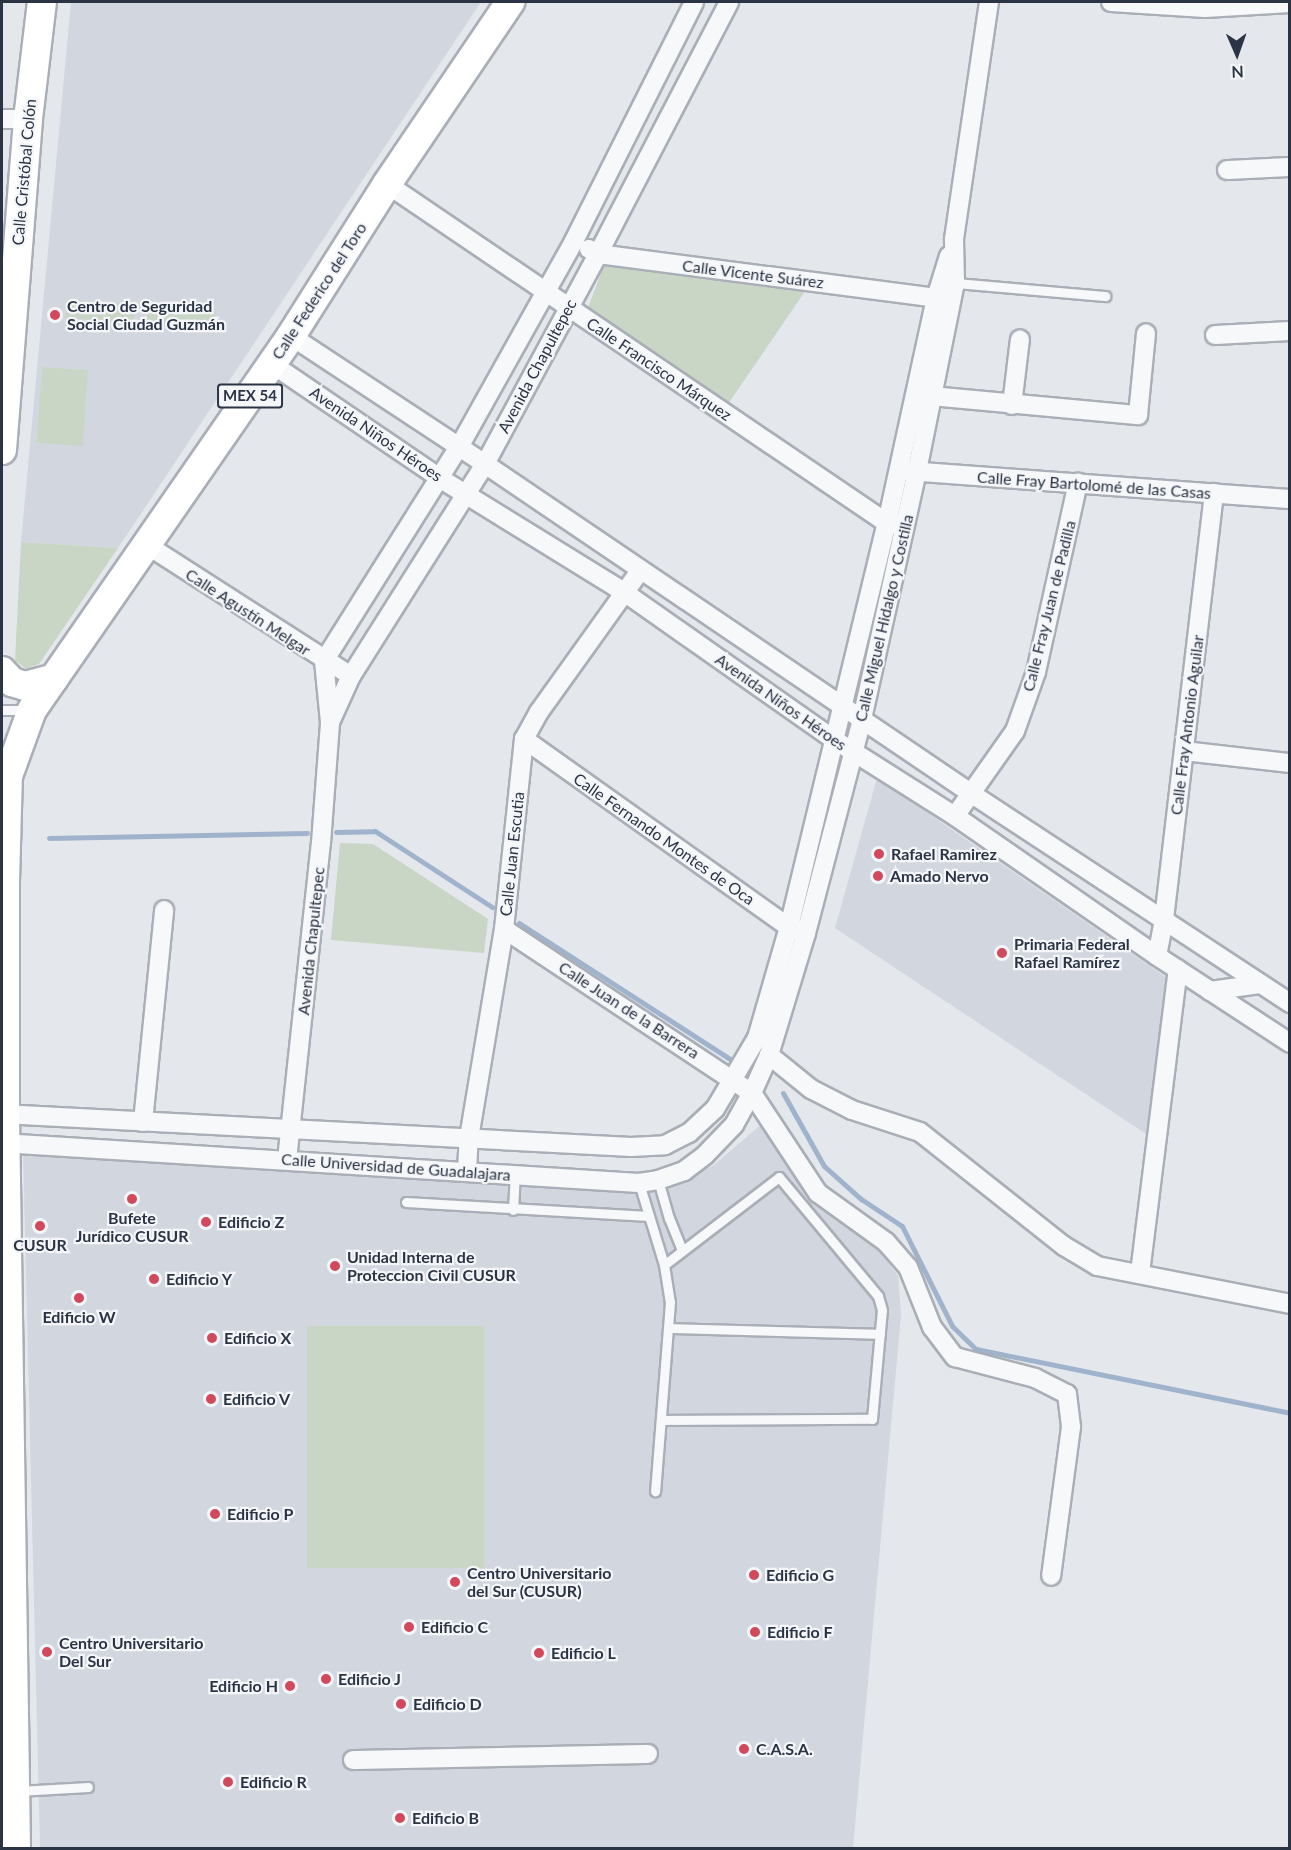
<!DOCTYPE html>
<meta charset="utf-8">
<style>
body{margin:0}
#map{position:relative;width:1291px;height:1850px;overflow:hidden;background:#e4e7ec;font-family:Lato,sans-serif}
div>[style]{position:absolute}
.built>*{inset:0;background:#d2d6de}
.green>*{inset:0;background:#c9d6c5;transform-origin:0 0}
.stream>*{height:5px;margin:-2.5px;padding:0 2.5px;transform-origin:2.5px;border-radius:2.5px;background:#9fb4cc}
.roads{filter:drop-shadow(2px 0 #a9aeb7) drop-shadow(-2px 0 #a9aeb7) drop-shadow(0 2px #a9aeb7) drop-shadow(0 -2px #a9aeb7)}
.lane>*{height:9px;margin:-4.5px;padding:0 4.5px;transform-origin:4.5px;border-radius:4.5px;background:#f7f8fa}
.street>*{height:18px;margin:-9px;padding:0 9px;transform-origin:9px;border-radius:9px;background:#f7f8fa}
.primary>*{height:28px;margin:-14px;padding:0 14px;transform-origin:14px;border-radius:14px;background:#fff}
.dots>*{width:16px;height:16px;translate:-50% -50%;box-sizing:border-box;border:3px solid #f4f6f9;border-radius:50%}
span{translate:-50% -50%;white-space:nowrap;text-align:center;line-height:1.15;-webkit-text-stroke:4.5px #f4f6f9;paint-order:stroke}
.shield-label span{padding:2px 4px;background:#f4f6f9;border:2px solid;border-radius:4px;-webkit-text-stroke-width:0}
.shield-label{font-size:15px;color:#2b3445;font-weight:700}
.street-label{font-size:16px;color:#2b3445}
.poi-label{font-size:16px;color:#2b3445;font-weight:700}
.left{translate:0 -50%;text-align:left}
.right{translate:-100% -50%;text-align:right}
.frame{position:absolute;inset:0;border:3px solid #2b3445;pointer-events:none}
.north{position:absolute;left:1207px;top:24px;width:60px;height:60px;-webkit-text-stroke:4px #f4f6f9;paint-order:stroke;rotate:178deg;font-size:16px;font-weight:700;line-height:24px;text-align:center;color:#2b3445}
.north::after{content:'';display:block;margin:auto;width:21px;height:27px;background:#2b3445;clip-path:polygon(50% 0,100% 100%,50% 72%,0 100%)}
</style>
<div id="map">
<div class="built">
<div style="clip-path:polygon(71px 2px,481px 2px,118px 548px,21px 542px)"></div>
<div style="clip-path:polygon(877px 778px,1167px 978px,1149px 1136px,835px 928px)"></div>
<div style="clip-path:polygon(764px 1122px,817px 1205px,872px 1241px,898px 1276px,901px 1315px,853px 1848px,40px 1848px,23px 1149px,642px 1193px,713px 1166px)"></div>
</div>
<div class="green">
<div style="clip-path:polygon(604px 265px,806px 290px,728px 404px,588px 308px)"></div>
<div style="left:67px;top:300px;width:68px;height:18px;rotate:4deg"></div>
<div style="left:148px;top:306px;width:68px;height:18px;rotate:5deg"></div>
<div style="left:42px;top:367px;width:46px;height:76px;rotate:4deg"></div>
<div style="clip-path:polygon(21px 542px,118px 548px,39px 664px,26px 669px,15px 660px)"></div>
<div style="clip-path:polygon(340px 843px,373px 844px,488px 919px,484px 953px,331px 940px)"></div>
<div style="left:484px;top:1326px;width:242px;height:177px;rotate:90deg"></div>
</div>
<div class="stream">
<div style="left:336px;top:832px;width:39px;rotate:-1deg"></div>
<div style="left:375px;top:831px;width:140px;rotate:33deg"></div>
<div style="left:49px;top:838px;width:258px;rotate:-1.1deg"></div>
<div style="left:519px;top:923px;width:255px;rotate:32.8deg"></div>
<div style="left:783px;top:1093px;width:84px;rotate:60.7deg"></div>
<div style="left:824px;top:1166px;width:50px;rotate:41.7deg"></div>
<div style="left:861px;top:1199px;width:49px;rotate:33.4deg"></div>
<div style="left:902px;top:1226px;width:112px;rotate:63.4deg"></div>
<div style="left:952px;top:1326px;width:33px;rotate:44deg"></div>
<div style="left:976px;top:1349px;width:320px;rotate:11.5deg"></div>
</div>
<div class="roads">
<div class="lane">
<div style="left:955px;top:283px;width:151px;rotate:5deg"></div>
<div style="left:2px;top:710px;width:25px"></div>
<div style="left:658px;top:1180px;width:40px;rotate:74deg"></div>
<div style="left:669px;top:1218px;width:35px;rotate:68deg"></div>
<div style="left:639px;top:1183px;width:86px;rotate:73deg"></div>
<div style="left:664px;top:1265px;width:37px;rotate:81deg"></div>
<div style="left:670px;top:1302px;width:190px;rotate:94.5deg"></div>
<div style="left:406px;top:1202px;width:243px;rotate:3.3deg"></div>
<div style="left:513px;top:1210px;width:36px;rotate:-87deg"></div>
<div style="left:669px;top:1328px;width:211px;rotate:1.6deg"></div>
<div style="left:661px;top:1420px;width:211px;rotate:-0.3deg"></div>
<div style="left:872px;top:1419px;width:109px;rotate:-84.8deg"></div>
<div style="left:882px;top:1310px;width:15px;rotate:-106deg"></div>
<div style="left:878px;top:1296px;width:155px;rotate:-129.8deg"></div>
<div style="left:779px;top:1177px;width:145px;rotate:142.6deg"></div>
<div style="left:18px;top:1791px;width:70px;rotate:-3.3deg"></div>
</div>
<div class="street">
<div style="left:1111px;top:2px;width:94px;rotate:3.7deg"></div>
<div style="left:1205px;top:8px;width:85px;rotate:-3.4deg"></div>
<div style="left:2px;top:119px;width:26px"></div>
<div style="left:1227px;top:170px;width:63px;rotate:-2.7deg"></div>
<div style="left:387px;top:184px;width:604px;rotate:34.14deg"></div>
<div style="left:887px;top:523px;width:10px;rotate:11deg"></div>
<div style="left:589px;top:249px;width:10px;rotate:29deg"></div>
<div style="left:598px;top:254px;width:341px;rotate:7.4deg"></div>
<div style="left:936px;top:298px;width:11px;rotate:-38deg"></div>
<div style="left:1215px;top:335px;width:75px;rotate:-3.1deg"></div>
<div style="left:291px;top:336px;width:232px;rotate:33.4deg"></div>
<div style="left:485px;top:464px;width:588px;rotate:34.12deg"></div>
<div style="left:972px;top:794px;width:381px;rotate:33.3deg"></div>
<div style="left:272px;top:364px;width:204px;rotate:34.2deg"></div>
<div style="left:441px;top:479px;width:215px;rotate:31.7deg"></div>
<div style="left:624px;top:592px;width:256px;rotate:35.1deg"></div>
<div style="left:833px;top:739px;width:144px;rotate:32.3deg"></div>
<div style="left:955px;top:816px;width:246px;rotate:34.7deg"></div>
<div style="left:1157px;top:956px;width:159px;rotate:33.2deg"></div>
<div style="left:932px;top:396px;width:207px;rotate:5.3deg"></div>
<div style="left:1138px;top:415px;width:82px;rotate:-84.4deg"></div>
<div style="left:1012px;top:405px;width:66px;rotate:-83.1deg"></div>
<div style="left:907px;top:471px;width:384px;rotate:4.2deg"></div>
<div style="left:147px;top:545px;width:242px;rotate:32.7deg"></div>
<div style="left:331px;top:720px;width:48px;rotate:-65.6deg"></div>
<div style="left:351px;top:676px;width:251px;rotate:-57.7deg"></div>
<div style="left:485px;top:464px;width:238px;rotate:-61.7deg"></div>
<div style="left:598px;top:254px;width:284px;rotate:-62.5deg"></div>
<div style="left:524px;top:739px;width:325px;rotate:35.4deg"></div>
<div style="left:789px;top:927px;width:9px;rotate:18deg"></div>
<div style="left:1184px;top:751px;width:107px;rotate:6.5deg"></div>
<div style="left:955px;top:816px;width:104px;rotate:-54.8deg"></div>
<div style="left:1015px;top:731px;width:63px;rotate:-70.4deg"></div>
<div style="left:1036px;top:672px;width:194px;rotate:-77.5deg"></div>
<div style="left:504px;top:929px;width:297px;rotate:33.5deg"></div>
<div style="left:752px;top:1093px;width:120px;rotate:56.6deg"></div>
<div style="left:818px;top:1193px;width:84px;rotate:35.8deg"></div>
<div style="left:886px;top:1242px;width:33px;rotate:49deg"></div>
<div style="left:908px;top:1267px;width:65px;rotate:68.2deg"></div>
<div style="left:932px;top:1327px;width:38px;rotate:53deg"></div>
<div style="left:955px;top:1357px;width:83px;rotate:14.7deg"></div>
<div style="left:1035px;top:1378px;width:36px;rotate:27deg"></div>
<div style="left:1067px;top:1394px;width:33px;rotate:83deg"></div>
<div style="left:1071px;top:1427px;width:150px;rotate:97.6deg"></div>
<div style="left:1157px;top:956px;width:38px;rotate:-79deg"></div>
<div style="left:1164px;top:919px;width:429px;rotate:-83.3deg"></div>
<div style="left:1210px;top:991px;width:50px;rotate:-8deg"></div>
<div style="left:769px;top:1055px;width:54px;rotate:39deg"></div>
<div style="left:811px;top:1089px;width:46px;rotate:27.1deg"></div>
<div style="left:852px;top:1110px;width:71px;rotate:17.9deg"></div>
<div style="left:920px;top:1132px;width:184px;rotate:38.4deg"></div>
<div style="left:1064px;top:1246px;width:39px;rotate:31deg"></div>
<div style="left:1097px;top:1266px;width:197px;rotate:11.1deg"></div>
<div style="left:2px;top:1114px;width:630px;rotate:3deg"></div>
<div style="left:631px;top:1147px;width:34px;rotate:-3deg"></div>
<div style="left:665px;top:1145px;width:27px;rotate:-27deg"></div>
<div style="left:689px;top:1133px;width:35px;rotate:-43deg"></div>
<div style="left:715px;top:1109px;width:82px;rotate:-59.4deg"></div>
<div style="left:757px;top:1038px;width:116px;rotate:-73.9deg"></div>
<div style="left:789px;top:927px;width:416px;rotate:-76.4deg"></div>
<div style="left:887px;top:523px;width:230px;rotate:-77.7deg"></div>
<div style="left:936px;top:298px;width:44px;rotate:-72.8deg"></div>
<div style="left:143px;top:1122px;width:213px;rotate:-84.3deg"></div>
<div style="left:2px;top:1143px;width:638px;rotate:3.59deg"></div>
<div style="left:639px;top:1183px;width:19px;rotate:-9deg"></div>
<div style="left:658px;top:1180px;width:28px;rotate:-19deg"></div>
<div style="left:684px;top:1171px;width:26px;rotate:-37deg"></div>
<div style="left:705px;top:1155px;width:42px;rotate:-46deg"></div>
<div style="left:734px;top:1125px;width:37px;rotate:-61deg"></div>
<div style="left:752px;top:1093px;width:42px;rotate:-65.9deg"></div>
<div style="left:769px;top:1055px;width:127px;rotate:-73.1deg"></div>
<div style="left:806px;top:933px;width:221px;rotate:-75.3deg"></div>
<div style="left:862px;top:719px;width:254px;rotate:-77.5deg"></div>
<div style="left:917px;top:471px;width:192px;rotate:-78.6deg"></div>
<div style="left:955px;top:283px;width:44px;rotate:-91.3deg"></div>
<div style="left:954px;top:239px;width:240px;rotate:-81.6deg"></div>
<div style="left:287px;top:1160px;width:319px;rotate:-83.9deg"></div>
<div style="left:321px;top:843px;width:121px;rotate:-85.7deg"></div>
<div style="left:330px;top:722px;width:61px;rotate:-95.6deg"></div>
<div style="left:324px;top:661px;width:253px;rotate:-57.8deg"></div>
<div style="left:459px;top:447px;width:236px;rotate:-60.8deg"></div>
<div style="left:574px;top:241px;width:267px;rotate:-63.3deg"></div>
<div style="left:467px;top:1171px;width:33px;rotate:-87deg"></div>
<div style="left:469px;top:1138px;width:212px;rotate:-80.5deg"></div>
<div style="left:504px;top:929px;width:191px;rotate:-84deg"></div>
<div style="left:524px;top:739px;width:31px;rotate:-61deg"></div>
<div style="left:539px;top:712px;width:173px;rotate:-54.4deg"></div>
<div style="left:1140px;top:1273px;width:306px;rotate:-82.9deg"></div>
<div style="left:353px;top:1760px;width:295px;rotate:-1.2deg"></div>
</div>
<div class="primary">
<div style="left:2px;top:450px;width:332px;rotate:-85.5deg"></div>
<div style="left:28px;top:119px;width:118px;rotate:-83.2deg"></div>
<div style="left:2px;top:671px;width:15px;rotate:48deg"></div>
<div style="left:12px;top:682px;width:14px;rotate:17deg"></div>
<div style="left:25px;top:686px;width:30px;rotate:-15deg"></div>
<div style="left:16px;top:1848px;width:734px;rotate:-90.86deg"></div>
<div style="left:5px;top:1114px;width:233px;rotate:-90deg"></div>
<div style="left:5px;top:881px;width:105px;rotate:-88.4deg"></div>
<div style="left:8px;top:776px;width:70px;rotate:-70deg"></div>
<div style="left:32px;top:710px;width:455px;rotate:-55.3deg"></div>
<div style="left:291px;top:336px;width:180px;rotate:-57.7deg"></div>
<div style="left:387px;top:184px;width:220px;rotate:-55.9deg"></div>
</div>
</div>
<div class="dots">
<div style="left:55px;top:315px;background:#d1495b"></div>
<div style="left:879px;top:854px;background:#d1495b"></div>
<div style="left:878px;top:876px;background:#d1495b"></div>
<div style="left:1002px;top:953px;background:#d1495b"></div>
<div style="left:132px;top:1199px;background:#d1495b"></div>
<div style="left:206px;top:1222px;background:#d1495b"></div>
<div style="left:40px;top:1226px;background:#d1495b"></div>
<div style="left:335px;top:1266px;background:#d1495b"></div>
<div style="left:154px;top:1279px;background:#d1495b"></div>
<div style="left:79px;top:1298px;background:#d1495b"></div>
<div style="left:212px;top:1338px;background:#d1495b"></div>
<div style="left:211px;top:1399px;background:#d1495b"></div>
<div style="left:215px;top:1514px;background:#d1495b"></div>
<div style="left:754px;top:1575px;background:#d1495b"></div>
<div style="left:455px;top:1582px;background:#d1495b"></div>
<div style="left:409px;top:1627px;background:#d1495b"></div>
<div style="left:755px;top:1632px;background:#d1495b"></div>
<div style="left:47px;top:1652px;background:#d1495b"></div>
<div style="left:539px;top:1653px;background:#d1495b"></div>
<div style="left:326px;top:1679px;background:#d1495b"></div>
<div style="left:290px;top:1686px;background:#d1495b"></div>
<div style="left:401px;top:1704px;background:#d1495b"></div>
<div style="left:744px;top:1749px;background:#d1495b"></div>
<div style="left:228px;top:1782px;background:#d1495b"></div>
<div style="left:400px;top:1818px;background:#d1495b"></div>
</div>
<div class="shield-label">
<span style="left:250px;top:396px">MEX 54</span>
</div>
<div class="street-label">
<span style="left:24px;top:172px;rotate:-85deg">Calle Cristóbal Colón</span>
<span style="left:753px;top:274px;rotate:7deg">Calle Vicente Suárez</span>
<span style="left:319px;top:291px;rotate:-57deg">Calle Federico del Toro</span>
<span style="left:537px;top:366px;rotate:-62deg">Avenida Chapultepec</span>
<span style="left:659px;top:369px;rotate:34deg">Calle Francisco Márquez</span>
<span style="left:376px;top:434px;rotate:34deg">Avenida Niños Héroes</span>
<span style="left:1094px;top:485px;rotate:4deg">Calle Fray Bartolomé de las Casas</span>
<span style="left:1049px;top:606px;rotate:-76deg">Calle Fray Juan de Padilla</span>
<span style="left:248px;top:612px;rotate:33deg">Calle Agustín Melgar</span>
<span style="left:884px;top:618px;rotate:-77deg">Calle Miguel Hidalgo y Costilla</span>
<span style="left:781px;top:702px;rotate:35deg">Avenida Niños Héroes</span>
<span style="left:1187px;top:725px;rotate:-83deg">Calle Fray Antonio Aguilar</span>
<span style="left:664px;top:839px;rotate:35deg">Calle Fernando Montes de Oca</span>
<span style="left:512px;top:854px;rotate:-84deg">Calle Juan Escutia</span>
<span style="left:311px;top:941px;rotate:-84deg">Avenida Chapultepec</span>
<span style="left:629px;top:1010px;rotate:33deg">Calle Juan de la Barrera</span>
<span style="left:396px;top:1167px;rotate:4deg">Calle Universidad de Guadalajara</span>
</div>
<div class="poi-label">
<span class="left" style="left:67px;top:315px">Centro de Seguridad<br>Social Ciudad Guzmán</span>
<span class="left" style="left:891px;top:854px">Rafael Ramirez</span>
<span class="left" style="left:890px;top:876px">Amado Nervo</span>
<span class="left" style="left:1014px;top:953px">Primaria Federal<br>Rafael Ramírez</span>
<span style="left:132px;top:1227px">Bufete<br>Jurídico CUSUR</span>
<span class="left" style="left:218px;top:1222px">Edificio Z</span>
<span style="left:40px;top:1245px">CUSUR</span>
<span class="left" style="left:347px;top:1266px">Unidad Interna de<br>Proteccion Civil CUSUR</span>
<span class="left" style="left:166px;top:1279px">Edificio Y</span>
<span style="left:79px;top:1317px">Edificio W</span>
<span class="left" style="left:224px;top:1338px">Edificio X</span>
<span class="left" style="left:223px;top:1399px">Edificio V</span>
<span class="left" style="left:227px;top:1514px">Edificio P</span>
<span class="left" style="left:467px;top:1582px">Centro Universitario<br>del Sur (CUSUR)</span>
<span class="left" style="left:766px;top:1575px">Edificio G</span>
<span class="left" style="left:421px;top:1627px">Edificio C</span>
<span class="left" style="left:767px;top:1632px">Edificio F</span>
<span class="left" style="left:59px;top:1652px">Centro Universitario<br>Del Sur</span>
<span class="left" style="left:551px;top:1653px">Edificio L</span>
<span class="left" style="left:338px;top:1679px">Edificio J</span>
<span class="right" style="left:278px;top:1686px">Edificio H</span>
<span class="left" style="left:413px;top:1704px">Edificio D</span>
<span class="left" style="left:756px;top:1749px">C.A.S.A.</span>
<span class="left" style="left:240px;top:1782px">Edificio R</span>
<span class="left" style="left:412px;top:1818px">Edificio B</span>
</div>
<div class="frame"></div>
<div class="north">N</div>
</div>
